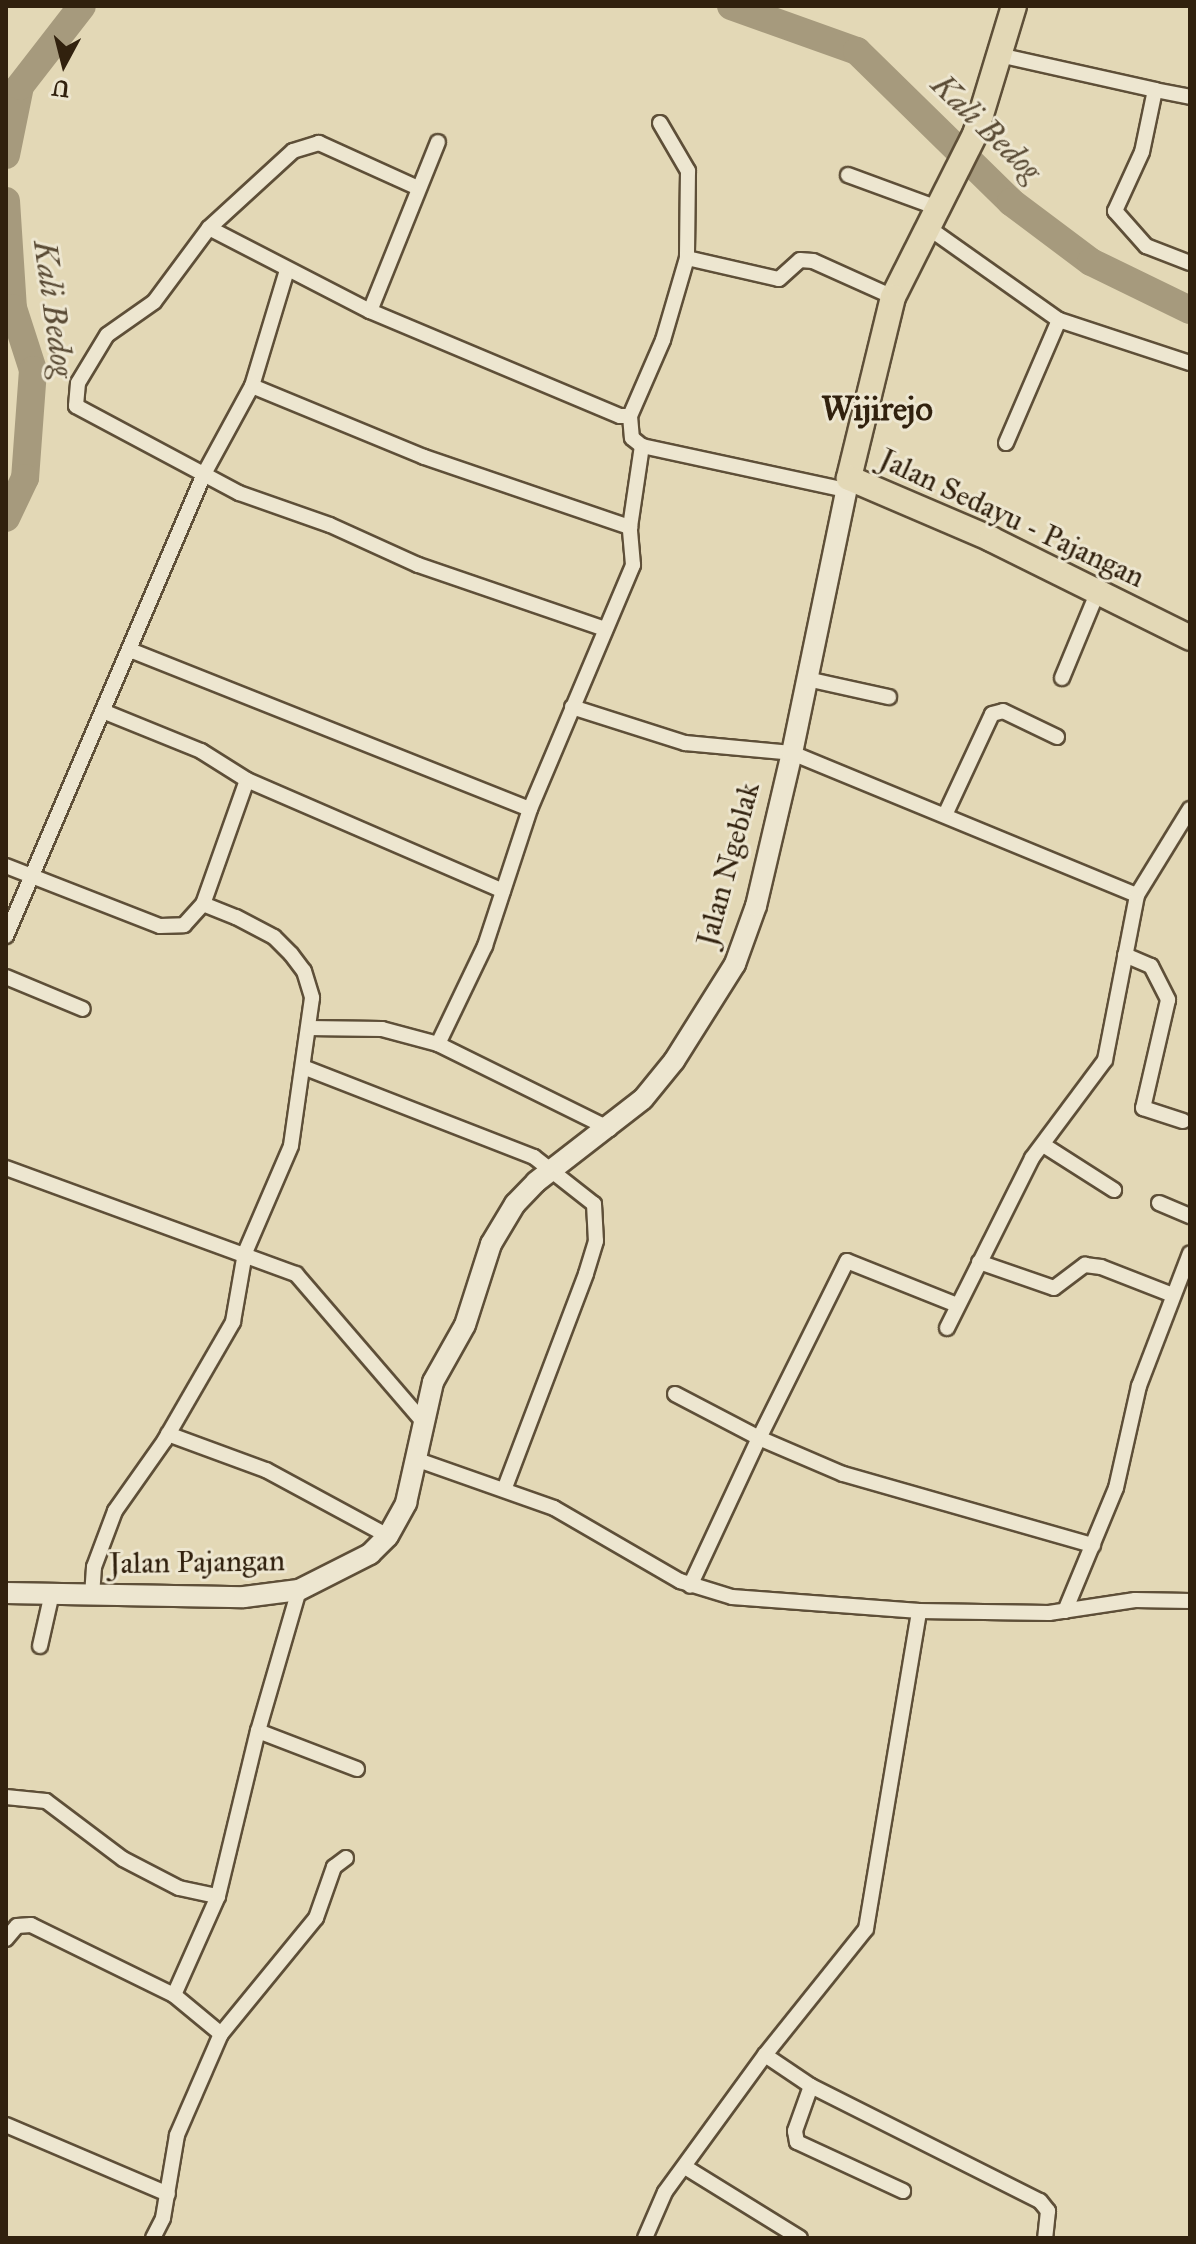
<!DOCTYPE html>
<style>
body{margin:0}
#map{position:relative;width:1196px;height:2244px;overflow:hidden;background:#e3d8b6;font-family:"IM FELL Great Primer",serif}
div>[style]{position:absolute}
.river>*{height:28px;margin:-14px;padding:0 14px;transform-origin:14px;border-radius:14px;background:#a69a7d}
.roads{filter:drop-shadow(2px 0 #5e4f38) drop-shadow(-2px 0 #5e4f38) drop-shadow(0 2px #5e4f38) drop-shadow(0 -2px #5e4f38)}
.street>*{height:14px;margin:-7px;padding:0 7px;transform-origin:7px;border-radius:7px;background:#ede6d0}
.secondary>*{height:20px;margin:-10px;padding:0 10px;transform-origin:10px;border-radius:10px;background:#ede6d0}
.primary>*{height:24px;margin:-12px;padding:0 12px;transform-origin:12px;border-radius:12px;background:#e3d8b6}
span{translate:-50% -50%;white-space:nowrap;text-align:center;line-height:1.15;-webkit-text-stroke:6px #ede6d0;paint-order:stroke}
.street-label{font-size:30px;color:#31210e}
.water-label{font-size:32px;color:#5a4b35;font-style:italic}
.quarter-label{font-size:34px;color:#31210e;font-weight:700}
.frame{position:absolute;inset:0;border:8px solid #31210e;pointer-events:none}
.north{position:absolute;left:24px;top:24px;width:80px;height:80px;-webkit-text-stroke:6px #ede6d0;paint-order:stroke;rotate:187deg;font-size:22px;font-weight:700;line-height:32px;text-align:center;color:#31210e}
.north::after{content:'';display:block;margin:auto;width:28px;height:36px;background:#31210e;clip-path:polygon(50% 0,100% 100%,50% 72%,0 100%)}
</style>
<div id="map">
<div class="river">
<div style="left:731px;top:6px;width:134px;rotate:19.7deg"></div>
<div style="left:857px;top:51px;width:216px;rotate:44.4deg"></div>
<div style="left:1011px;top:202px;width:100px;rotate:36.9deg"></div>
<div style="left:1091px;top:262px;width:110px;rotate:25.9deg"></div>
<div style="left:6px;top:155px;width:70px;rotate:-78.5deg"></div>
<div style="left:20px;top:86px;width:101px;rotate:-52.2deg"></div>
<div style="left:6px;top:201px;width:107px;rotate:86.3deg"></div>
<div style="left:13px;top:308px;width:65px;rotate:72.1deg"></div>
<div style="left:33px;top:370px;width:108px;rotate:94.2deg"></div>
<div style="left:25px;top:478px;width:44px;rotate:115.4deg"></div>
</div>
<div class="roads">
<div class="street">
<div style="left:999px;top:55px;width:160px;rotate:12.6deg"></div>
<div style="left:1155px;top:90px;width:63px;rotate:101.8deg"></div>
<div style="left:1142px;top:152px;width:65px;rotate:114.6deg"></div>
<div style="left:1115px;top:211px;width:47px;rotate:48.5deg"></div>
<div style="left:1146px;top:246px;width:47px;rotate:21.1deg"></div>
<div style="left:1155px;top:90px;width:36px;rotate:11deg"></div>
<div style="left:660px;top:123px;width:56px;rotate:59.7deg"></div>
<div style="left:688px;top:171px;width:87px;rotate:90.7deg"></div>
<div style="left:848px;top:175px;width:93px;rotate:20.2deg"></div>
<div style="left:416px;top:187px;width:107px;rotate:-155.6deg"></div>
<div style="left:319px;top:143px;width:27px;rotate:163deg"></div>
<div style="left:293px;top:151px;width:114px;rotate:137.5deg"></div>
<div style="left:209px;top:228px;width:92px;rotate:126.6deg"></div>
<div style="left:154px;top:302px;width:57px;rotate:144.9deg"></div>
<div style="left:107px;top:335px;width:56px;rotate:121.1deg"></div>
<div style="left:78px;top:383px;width:23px;rotate:95deg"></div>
<div style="left:76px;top:406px;width:185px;rotate:28.1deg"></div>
<div style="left:239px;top:493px;width:96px;rotate:19.4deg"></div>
<div style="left:330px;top:525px;width:97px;rotate:24.4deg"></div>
<div style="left:418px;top:565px;width:198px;rotate:18.9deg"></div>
<div style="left:926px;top:226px;width:163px;rotate:35.3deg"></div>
<div style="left:1059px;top:320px;width:138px;rotate:18.2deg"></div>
<div style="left:209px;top:228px;width:181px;rotate:27.3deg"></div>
<div style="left:370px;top:311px;width:271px;rotate:22.8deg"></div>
<div style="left:620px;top:416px;width:10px"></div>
<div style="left:630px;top:416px;width:83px;rotate:-66.5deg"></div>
<div style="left:663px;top:340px;width:85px;rotate:-73.7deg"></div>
<div style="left:687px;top:258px;width:94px;rotate:12.9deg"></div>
<div style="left:779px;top:279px;width:28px;rotate:-42deg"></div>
<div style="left:800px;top:260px;width:13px;rotate:4deg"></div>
<div style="left:813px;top:261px;width:88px;rotate:24.2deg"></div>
<div style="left:370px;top:311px;width:182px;rotate:-68.1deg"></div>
<div style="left:252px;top:386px;width:121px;rotate:-73.2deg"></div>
<div style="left:630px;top:416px;width:22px;rotate:85deg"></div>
<div style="left:632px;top:438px;width:13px;rotate:39deg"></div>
<div style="left:642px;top:446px;width:208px;rotate:12.2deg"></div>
<div style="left:1006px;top:443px;width:134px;rotate:-66.7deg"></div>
<div style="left:130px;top:650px;width:430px;rotate:21.7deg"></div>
<div style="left:1062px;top:678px;width:94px;rotate:-67.5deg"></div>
<div style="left:807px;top:679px;width:84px;rotate:12.4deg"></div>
<div style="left:572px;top:707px;width:119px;rotate:17.7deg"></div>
<div style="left:685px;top:743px;width:107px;rotate:5.3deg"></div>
<div style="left:792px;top:753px;width:373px;rotate:22.4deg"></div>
<div style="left:105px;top:712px;width:104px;rotate:22.1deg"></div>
<div style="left:201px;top:751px;width:54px;rotate:32.2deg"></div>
<div style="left:247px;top:780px;width:132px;rotate:109.5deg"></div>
<div style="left:247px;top:780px;width:279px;rotate:23.4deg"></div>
<div style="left:945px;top:815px;width:111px;rotate:-65deg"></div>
<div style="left:992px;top:714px;width:11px;rotate:-15deg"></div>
<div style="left:1003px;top:711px;width:60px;rotate:25.7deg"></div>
<div style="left:6px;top:866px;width:165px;rotate:21.3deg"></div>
<div style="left:160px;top:926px;width:24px;rotate:-2deg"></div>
<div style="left:184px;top:925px;width:28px;rotate:-48deg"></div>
<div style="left:203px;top:904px;width:35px;rotate:22deg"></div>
<div style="left:236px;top:917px;width:43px;rotate:27.8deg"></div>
<div style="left:274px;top:937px;width:24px;rotate:45deg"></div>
<div style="left:291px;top:954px;width:21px;rotate:53deg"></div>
<div style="left:304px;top:971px;width:28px;rotate:73deg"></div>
<div style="left:312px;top:998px;width:149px;rotate:98.1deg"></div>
<div style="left:291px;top:1146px;width:116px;rotate:113.3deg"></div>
<div style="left:245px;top:1253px;width:70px;rotate:99.9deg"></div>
<div style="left:233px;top:1322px;width:136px;rotate:120deg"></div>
<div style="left:165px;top:1440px;width:87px;rotate:125.2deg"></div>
<div style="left:115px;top:1511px;width:60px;rotate:110.6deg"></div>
<div style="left:94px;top:1567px;width:26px;rotate:94deg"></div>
<div style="left:6px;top:936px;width:503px;rotate:-66.8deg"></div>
<div style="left:204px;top:474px;width:100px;rotate:-61.4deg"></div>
<div style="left:252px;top:386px;width:186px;rotate:22.4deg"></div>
<div style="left:424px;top:457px;width:218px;rotate:18.8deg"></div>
<div style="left:1125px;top:955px;width:28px;rotate:23deg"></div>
<div style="left:1151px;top:966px;width:38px;rotate:63deg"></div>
<div style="left:1168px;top:1000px;width:111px;rotate:103deg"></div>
<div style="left:1143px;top:1108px;width:42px;rotate:18deg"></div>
<div style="left:6px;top:977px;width:83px;rotate:22.6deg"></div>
<div style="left:308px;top:1028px;width:74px;rotate:0.8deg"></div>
<div style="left:382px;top:1029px;width:58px;rotate:15deg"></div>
<div style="left:303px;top:1067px;width:248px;rotate:21.3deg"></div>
<div style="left:534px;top:1157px;width:76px;rotate:38.1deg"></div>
<div style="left:594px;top:1204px;width:37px;rotate:87deg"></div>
<div style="left:596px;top:1241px;width:34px;rotate:107deg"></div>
<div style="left:586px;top:1274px;width:228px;rotate:110.8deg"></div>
<div style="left:610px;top:1129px;width:192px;rotate:-153.7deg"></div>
<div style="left:438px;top:1044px;width:109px;rotate:-64.4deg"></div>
<div style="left:485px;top:946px;width:144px;rotate:-71.8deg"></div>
<div style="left:530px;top:809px;width:265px;rotate:-67.1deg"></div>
<div style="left:633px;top:565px;width:38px;rotate:-95deg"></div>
<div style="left:630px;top:527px;width:82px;rotate:-81.6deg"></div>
<div style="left:1045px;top:1146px;width:82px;rotate:32.5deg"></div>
<div style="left:6px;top:1168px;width:309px;rotate:20.1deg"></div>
<div style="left:296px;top:1274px;width:196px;rotate:49.3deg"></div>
<div style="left:1159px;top:1203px;width:34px;rotate:23deg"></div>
<div style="left:979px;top:1262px;width:79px;rotate:19.1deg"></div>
<div style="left:1054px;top:1288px;width:39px;rotate:-37deg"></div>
<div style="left:1085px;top:1265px;width:16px;rotate:7deg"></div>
<div style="left:1101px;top:1267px;width:77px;rotate:21.3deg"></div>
<div style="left:957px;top:1305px;width:118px;rotate:-158.2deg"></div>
<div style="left:847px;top:1261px;width:198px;rotate:116.4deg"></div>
<div style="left:759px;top:1438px;width:91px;rotate:23.2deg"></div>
<div style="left:843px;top:1474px;width:260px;rotate:15.9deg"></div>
<div style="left:947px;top:1328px;width:190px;rotate:-63.4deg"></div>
<div style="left:1032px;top:1158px;width:122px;rotate:-53.3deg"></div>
<div style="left:1105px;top:1060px;width:168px;rotate:-79deg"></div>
<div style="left:1137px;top:895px;width:101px;rotate:-58.4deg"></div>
<div style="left:675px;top:1394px;width:95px;rotate:27.6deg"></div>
<div style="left:759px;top:1438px;width:163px;rotate:115deg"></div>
<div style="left:168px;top:1434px;width:104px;rotate:20.2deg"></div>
<div style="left:266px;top:1470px;width:139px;rotate:28.4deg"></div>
<div style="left:418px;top:1460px;width:144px;rotate:19.4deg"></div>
<div style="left:554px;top:1508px;width:146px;rotate:30.1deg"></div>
<div style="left:680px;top:1581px;width:54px;rotate:17.1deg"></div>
<div style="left:732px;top:1597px;width:188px;rotate:4.3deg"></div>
<div style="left:919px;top:1611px;width:130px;rotate:0.9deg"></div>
<div style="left:1049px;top:1613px;width:87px;rotate:-8.6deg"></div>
<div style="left:1135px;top:1600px;width:55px;rotate:1deg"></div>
<div style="left:299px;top:1590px;width:147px;rotate:106.2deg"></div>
<div style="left:258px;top:1731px;width:106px;rotate:21deg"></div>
<div style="left:1065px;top:1611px;width:133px;rotate:-67.5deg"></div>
<div style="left:1116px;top:1488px;width:105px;rotate:-77.3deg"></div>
<div style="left:1139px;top:1386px;width:142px;rotate:-69deg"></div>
<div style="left:40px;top:1646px;width:54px;rotate:-77.2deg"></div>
<div style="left:6px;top:1797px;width:40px;rotate:5.7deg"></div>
<div style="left:46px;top:1801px;width:96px;rotate:37deg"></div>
<div style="left:123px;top:1859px;width:63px;rotate:27.4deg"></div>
<div style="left:179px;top:1888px;width:40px;rotate:12deg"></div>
<div style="left:6px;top:1939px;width:17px;rotate:-50deg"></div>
<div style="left:17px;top:1926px;width:14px;rotate:-4deg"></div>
<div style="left:31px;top:1925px;width:159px;rotate:26.1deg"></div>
<div style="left:174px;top:1995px;width:108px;rotate:-66deg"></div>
<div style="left:218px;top:1896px;width:170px;rotate:-76.4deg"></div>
<div style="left:174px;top:1995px;width:61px;rotate:39.7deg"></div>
<div style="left:765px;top:2055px;width:55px;rotate:34deg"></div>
<div style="left:811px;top:2086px;width:48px;rotate:109.6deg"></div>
<div style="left:795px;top:2131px;width:11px;rotate:80deg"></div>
<div style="left:797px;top:2142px;width:117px;rotate:24.8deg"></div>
<div style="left:811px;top:2086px;width:256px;rotate:26.7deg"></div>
<div style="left:1040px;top:2201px;width:13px;rotate:51deg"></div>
<div style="left:1048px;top:2211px;width:27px;rotate:96deg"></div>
<div style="left:6px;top:2125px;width:176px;rotate:23.1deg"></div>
<div style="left:685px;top:2167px;width:135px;rotate:31.7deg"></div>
<div style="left:153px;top:2238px;width:22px;rotate:-63deg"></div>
<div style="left:163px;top:2218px;width:84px;rotate:-80.4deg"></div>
<div style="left:177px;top:2135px;width:110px;rotate:-66.5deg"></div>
<div style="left:221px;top:2034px;width:150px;rotate:-50.7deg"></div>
<div style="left:316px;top:1918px;width:54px;rotate:-70.6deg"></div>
<div style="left:334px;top:1867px;width:15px;rotate:-37deg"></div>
<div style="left:645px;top:2238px;width:50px;rotate:-66.5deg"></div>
<div style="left:665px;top:2192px;width:170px;rotate:-53.9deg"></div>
<div style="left:765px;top:2055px;width:161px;rotate:-51.3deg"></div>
<div style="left:866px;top:1929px;width:322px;rotate:-80.5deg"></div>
</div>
<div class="secondary">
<div style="left:6px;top:1593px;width:238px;rotate:1deg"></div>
<div style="left:244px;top:1597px;width:55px;rotate:-7.3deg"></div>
<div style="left:299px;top:1590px;width:80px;rotate:-26.9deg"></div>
<div style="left:370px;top:1554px;width:25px;rotate:-45deg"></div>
<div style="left:388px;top:1536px;width:38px;rotate:-61deg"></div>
<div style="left:406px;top:1503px;width:124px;rotate:-77.4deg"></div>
<div style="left:433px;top:1382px;width:65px;rotate:-60.7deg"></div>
<div style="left:465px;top:1325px;width:85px;rotate:-72.2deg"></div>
<div style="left:491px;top:1244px;width:47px;rotate:-59deg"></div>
<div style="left:515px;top:1204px;width:30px;rotate:-46deg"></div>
<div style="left:536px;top:1182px;width:135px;rotate:-37.8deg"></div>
<div style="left:643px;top:1099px;width:49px;rotate:-50.8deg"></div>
<div style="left:674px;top:1061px;width:115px;rotate:-57.8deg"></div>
<div style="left:735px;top:964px;width:62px;rotate:-70.1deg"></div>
<div style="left:756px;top:906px;width:157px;rotate:-76.8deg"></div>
<div style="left:792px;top:753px;width:281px;rotate:-78.3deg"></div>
</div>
<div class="primary">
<div style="left:1014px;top:6px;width:134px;rotate:106.9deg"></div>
<div style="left:975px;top:134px;width:182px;rotate:116.7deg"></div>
<div style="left:893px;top:297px;width:186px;rotate:103.7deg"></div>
<div style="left:849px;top:478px;width:155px;rotate:23.2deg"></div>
<div style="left:991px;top:539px;width:222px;rotate:26.4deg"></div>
</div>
</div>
<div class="street-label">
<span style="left:1012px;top:518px;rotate:25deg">Jalan Sedayu - Pajangan</span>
<span style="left:728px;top:864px;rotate:-75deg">Jalan Ngeblak</span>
<span style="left:197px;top:1562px;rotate:-1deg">Jalan Pajangan</span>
</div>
<div class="water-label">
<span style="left:986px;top:128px;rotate:44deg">Kali Bedog</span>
<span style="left:53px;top:309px;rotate:82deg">Kali Bedog</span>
</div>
<div class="quarter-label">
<span style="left:877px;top:409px">Wijirejo</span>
</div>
<div class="frame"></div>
<div class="north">U</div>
</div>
